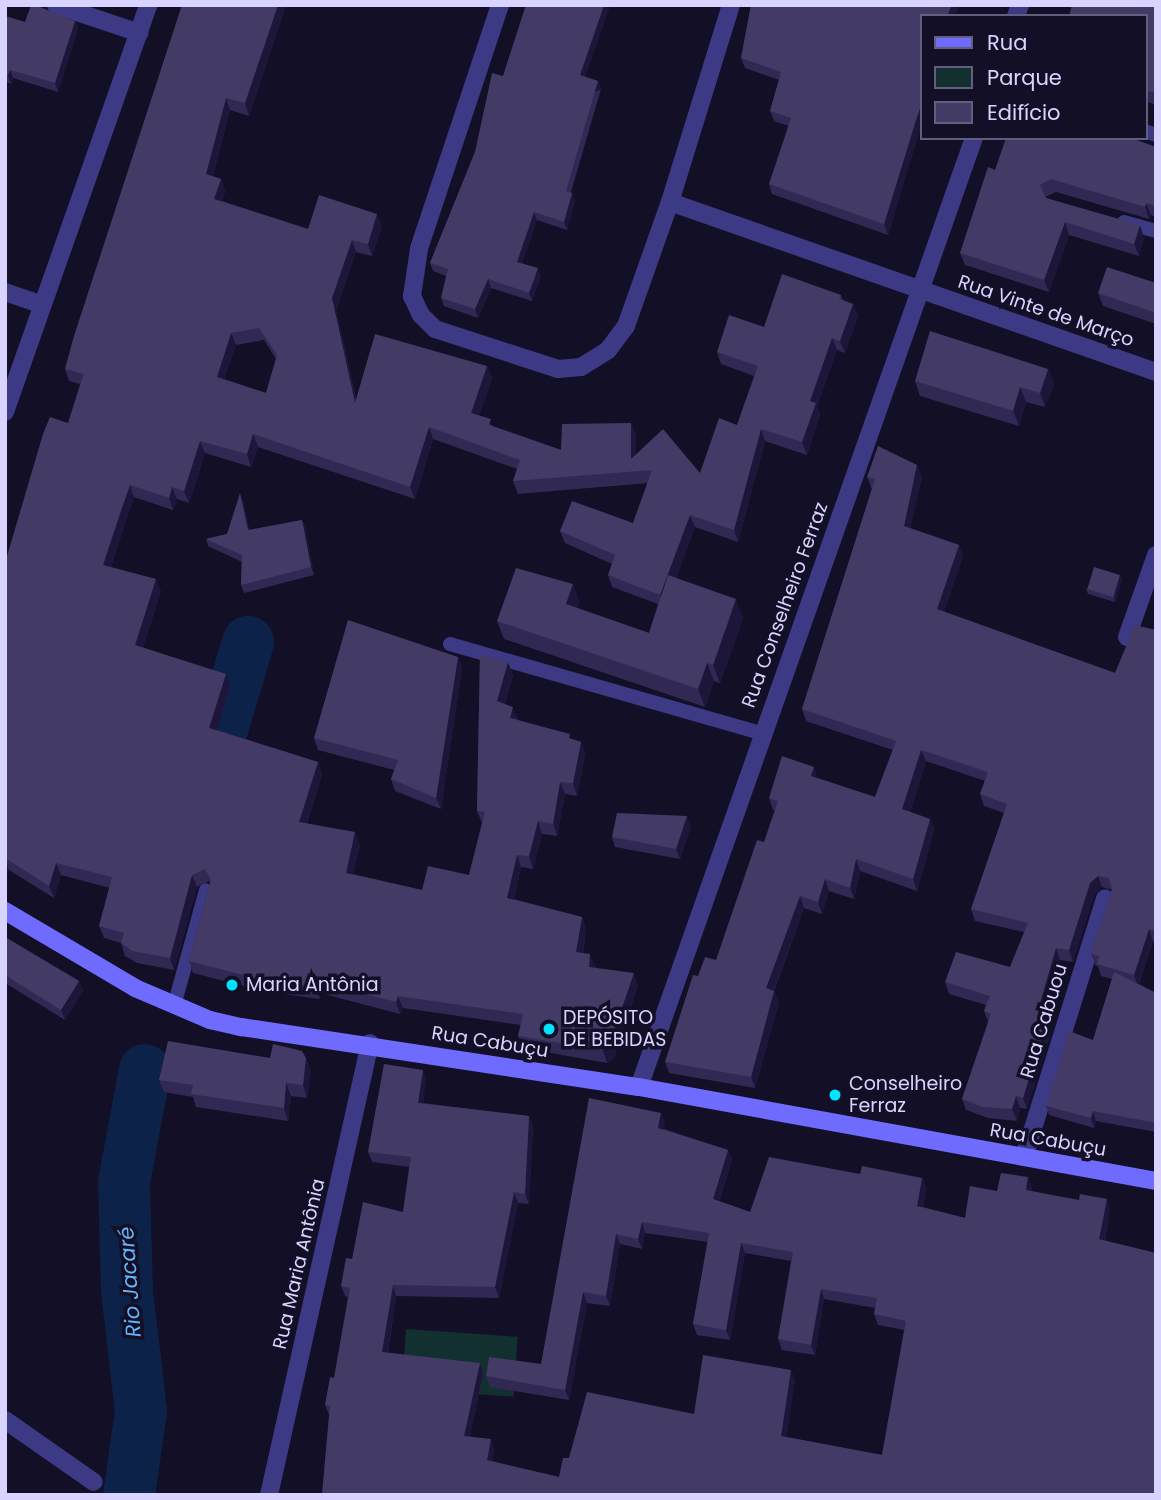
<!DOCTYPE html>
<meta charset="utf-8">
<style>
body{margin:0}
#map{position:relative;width:1161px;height:1500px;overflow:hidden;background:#130f26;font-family:Poppins,sans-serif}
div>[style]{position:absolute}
.green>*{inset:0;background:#12302f;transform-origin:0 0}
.river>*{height:52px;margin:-26px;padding:0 26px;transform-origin:26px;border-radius:26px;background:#0c2248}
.lane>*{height:14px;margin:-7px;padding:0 7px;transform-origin:7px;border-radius:7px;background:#3d3a85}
.street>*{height:18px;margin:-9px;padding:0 9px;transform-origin:9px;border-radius:9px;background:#3d3a85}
.secondary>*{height:18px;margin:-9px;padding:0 9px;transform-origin:9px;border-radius:9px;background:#6f6bff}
.wall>*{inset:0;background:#312854}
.shaded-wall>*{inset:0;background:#1d163a;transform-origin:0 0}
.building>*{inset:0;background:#433a66;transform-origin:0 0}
.dots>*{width:19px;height:19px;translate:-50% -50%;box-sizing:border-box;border:4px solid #130f26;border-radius:50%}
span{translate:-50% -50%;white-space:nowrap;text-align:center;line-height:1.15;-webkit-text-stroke:7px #130f26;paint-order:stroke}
.street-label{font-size:19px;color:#d9d4ff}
.poi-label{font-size:19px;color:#d9d4ff}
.left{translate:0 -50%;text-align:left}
.water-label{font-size:21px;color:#62b6ff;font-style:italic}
.frame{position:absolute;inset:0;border:7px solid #d9d4ff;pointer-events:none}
.legend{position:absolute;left:920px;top:14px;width:228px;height:126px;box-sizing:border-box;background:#130f26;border:2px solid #625e7d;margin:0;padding:9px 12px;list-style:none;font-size:21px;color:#d9d4ff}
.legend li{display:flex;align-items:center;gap:14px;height:35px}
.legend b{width:35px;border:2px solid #625e7d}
</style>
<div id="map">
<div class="green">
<div style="left:406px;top:1329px;width:112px;height:60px;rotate:4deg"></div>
</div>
<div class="river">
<div style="left:201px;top:800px;width:165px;rotate:-73.4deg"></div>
<div style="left:129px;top:1495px;width:85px;rotate:-81.9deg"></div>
<div style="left:141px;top:1411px;width:121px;rotate:-96.7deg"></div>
<div style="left:127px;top:1291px;width:109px;rotate:-91.6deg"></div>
<div style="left:124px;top:1182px;width:114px;rotate:-79.4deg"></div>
</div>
<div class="lane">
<div style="left:1145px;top:131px;width:12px;rotate:20deg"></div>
<div style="left:1124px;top:222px;width:33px;rotate:16deg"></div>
<div style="left:450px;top:644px;width:323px;rotate:16deg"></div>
<div style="left:174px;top:1006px;width:120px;rotate:-74.6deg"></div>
</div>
<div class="street">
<div style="left:56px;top:5px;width:88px;rotate:18.6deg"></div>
<div style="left:500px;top:5px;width:257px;rotate:108.4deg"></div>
<div style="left:419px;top:249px;width:48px;rotate:98.5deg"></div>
<div style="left:412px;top:296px;width:21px;rotate:65deg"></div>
<div style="left:421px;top:315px;width:20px;rotate:45deg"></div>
<div style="left:435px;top:329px;width:129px;rotate:18deg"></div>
<div style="left:558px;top:369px;width:23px;rotate:-5deg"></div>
<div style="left:581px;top:367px;width:32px;rotate:-32deg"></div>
<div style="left:608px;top:350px;width:30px;rotate:-53deg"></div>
<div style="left:626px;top:326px;width:132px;rotate:-70.5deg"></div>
<div style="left:670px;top:202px;width:206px;rotate:-72.8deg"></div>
<div style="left:1016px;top:16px;width:12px;rotate:-70deg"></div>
<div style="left:670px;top:202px;width:515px;rotate:19.28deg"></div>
<div style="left:5px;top:292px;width:37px;rotate:19deg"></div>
<div style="left:5px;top:412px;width:431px;rotate:-70.6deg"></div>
<div style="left:1127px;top:637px;width:87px;rotate:-70.5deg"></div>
<div style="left:639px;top:1087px;width:1006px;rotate:-70.56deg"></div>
<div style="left:1024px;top:1157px;width:271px;rotate:-72.6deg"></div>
<div style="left:5px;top:1420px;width:108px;rotate:34.9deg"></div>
<div style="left:269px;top:1495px;width:463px;rotate:-77.4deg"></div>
</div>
<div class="secondary">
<div style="left:5px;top:911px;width:151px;rotate:30.6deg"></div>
<div style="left:135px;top:988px;width:82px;rotate:23.1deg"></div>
<div style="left:210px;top:1020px;width:32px;rotate:13deg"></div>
<div style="left:241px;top:1027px;width:402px;rotate:8.6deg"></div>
<div style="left:639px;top:1087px;width:525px;rotate:10.3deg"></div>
</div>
<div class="wall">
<div style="clip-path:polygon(evenodd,182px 5px,286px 5px,249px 116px,230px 110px,213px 176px,221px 179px,225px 191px,222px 201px,308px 229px,382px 226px,372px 256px,356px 252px,336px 310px,356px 399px,487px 366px,492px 378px,479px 416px,493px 426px,561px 450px,631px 423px,636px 436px,635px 455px,700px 473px,737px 425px,754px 376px,721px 364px,717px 352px,764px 327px,841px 295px,843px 300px,853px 304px,858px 316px,845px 353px,837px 350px,817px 406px,820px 415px,807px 455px,765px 441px,738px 542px,695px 527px,676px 578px,743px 618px,720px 683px,714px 681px,705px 707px,504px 639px,497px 621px,580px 602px,577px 608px,649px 633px,658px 604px,612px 587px,608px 575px,612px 564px,565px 543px,560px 531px,633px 523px,648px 483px,518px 494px,513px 481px,517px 469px,433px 439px,415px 499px,258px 447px,251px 467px,205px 453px,189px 503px,177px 499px,173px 510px,134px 497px,125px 522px,111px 567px,161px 591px,143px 648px,230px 686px,217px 730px,318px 762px,322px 775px,307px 823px,360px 845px,353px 874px,422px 890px,469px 875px,482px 823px,477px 811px,480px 655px,513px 675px,505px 704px,518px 720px,581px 742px,585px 754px,577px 796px,565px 794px,557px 836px,542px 834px,533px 869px,521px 867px,514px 899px,582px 917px,586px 929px,583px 953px,595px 966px,595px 967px,638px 985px,614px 1058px,607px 1063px,523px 1048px,518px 1036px,521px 1025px,403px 1008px,400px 1014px,320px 993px,320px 999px,268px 992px,193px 973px,189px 961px,210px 883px,209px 881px,197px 887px,174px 970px,137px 963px,125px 956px,121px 943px,104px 938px,99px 926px,110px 888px,61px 875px,54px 898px,9px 870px,5px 877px,5px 563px,68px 423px,80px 384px,69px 381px,65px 369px,182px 5px,264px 340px,276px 359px,266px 393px,224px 379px,236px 345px,264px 340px)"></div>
<div style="clip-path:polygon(526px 5px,610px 5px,585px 77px,598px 81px,601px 89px,571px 192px,575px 201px,567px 230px,537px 220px,522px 263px,541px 276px,532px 301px,491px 288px,478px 318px,444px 306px,441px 298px,446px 276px,433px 271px,430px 263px,475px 152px,503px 76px)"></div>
<div style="clip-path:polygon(751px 5px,959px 5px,955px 16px,921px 16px,921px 125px,888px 235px,772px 194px,769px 184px,789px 126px,774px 121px,770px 111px,779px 80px,745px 68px,741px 58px)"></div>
<div style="clip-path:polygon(1156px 5px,1156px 105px,1145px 101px,1145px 16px)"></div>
<div style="clip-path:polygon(5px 16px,25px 22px,75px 21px,78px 29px,58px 92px,13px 78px,11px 84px,5px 81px)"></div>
<div style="clip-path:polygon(1156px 147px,1156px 217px,1151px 215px,1149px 219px,1056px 192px,1045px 197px,1144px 238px,1139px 256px,1069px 235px,1049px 292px,965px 265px,960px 253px,995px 170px)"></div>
<div style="clip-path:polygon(1156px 283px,1156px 324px,1103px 306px,1098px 293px)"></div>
<div style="clip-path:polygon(1048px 369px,1054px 384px,1045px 407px,1026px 402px,1019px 426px,920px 396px,915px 381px)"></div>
<div style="clip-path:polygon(867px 477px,922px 477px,910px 528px,959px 545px,963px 556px,944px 612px,1115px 673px,1156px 630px,1156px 942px,1153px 941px,1139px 984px,1156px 993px,1156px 1132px,1096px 1121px,1094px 1128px,1049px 1115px,1046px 1106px,1093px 1040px,1112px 979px,1101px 976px,1098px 966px,1096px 966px,1091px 954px,1112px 890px,1102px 887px,1094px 895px,1073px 962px,1060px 960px,1044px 1019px,1051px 1032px,1027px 1109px,1020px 1108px,1017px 1121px,988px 1118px,966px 1110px,962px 1099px,988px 1022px,984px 1011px,986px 1005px,949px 994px,945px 982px,1010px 967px,1024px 932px,975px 921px,971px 909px,1004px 813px,984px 806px,980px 794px,985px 781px,926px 761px,910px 812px,930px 819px,934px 830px,917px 891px,860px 871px,854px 899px,829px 891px,822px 914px,804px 908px,774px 991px,779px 1002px,755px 1088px,669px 1073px,665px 1062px,698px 976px,716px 960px,764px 842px,775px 810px,773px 810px,769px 798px,818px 778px,875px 797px,893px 750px,806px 721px,802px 709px,872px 489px,871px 488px)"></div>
<div style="clip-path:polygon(243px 500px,249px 530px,302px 520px,305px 527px,314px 575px,244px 593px,241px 585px,242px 562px,208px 546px,206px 539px,227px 534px)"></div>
<div style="clip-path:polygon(1120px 575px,1122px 580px,1115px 602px,1088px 594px,1086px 589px)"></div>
<div style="clip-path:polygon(458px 657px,462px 668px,441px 809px,395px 791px,391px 779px,394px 770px,318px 750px,314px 738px)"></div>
<div style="clip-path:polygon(691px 826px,680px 859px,615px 847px,612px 837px)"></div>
<div style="clip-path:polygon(5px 937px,79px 981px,83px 991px,65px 1020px,5px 983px)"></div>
<div style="clip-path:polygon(270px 1058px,306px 1058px,311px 1070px,307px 1098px,291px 1096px,288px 1121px,196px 1107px,193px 1097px,164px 1092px,159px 1080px)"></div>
<div style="clip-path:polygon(423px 1070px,426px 1081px,423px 1103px,529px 1116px,533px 1127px,529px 1204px,518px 1203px,499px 1298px,396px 1296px,388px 1353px,480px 1363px,483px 1373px,470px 1436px,494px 1449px,492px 1462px,559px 1477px,569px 1458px,694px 1414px,795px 1380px,786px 1437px,882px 1455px,904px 1330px,878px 1325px,874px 1314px,875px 1308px,824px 1299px,815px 1355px,782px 1350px,778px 1339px,791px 1261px,745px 1253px,730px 1340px,697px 1335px,693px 1324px,708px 1242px,645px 1233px,642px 1249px,620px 1244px,610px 1306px,587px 1303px,569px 1400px,490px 1387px,486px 1376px,541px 1364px,665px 1123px,664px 1129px,728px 1150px,732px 1160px,719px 1201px,750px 1212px,860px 1174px,922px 1178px,926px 1189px,923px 1207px,965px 1218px,997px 1191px,1032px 1187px,1031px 1191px,1110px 1209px,1105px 1241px,1156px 1495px,322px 1495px,329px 1415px,325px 1405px,334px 1378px,348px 1297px,345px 1296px,341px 1286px,352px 1259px,403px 1212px,409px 1167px,372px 1162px,368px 1152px)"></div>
</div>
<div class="shaded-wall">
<div style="clip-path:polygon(278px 5px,286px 5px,249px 116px,245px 103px)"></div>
<div style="clip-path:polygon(604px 5px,610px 5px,583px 83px,580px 75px)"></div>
<div style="clip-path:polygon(952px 5px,959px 5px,955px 16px,947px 16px)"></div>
<div style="clip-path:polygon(75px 21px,78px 29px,58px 92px,55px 83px)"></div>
<div style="clip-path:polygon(10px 70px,13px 78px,11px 84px,8px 75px)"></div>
<div style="left:598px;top:81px;width:9px;height:115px;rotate:69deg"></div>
<div style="clip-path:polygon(226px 98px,230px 110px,211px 187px,206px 174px)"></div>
<div style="clip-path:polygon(921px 106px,921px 125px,888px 235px,884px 224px,916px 120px)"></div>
<div style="clip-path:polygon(221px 179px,225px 191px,218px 211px,214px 199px)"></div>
<div style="clip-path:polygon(572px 193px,575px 201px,567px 230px,564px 222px)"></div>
<div style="clip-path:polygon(1146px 203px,1151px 215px,1149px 219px,1145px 207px)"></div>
<div style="clip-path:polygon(534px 212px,537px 220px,520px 270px,517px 262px)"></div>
<div style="clip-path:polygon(377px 214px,382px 226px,372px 256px,368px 244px)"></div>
<div style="clip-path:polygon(1065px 222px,1069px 235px,1049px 292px,1044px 280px)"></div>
<div style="clip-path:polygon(1140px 225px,1144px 238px,1139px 256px,1134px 244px)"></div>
<div style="clip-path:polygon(352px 240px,356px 252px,336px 310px,359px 415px,355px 403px,332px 298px)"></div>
<div style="clip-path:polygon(538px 268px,541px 276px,532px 301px,529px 293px)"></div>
<div style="clip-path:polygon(488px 279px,491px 288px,478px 318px,475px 309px)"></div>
<div style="clip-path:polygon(853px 304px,858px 316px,845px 353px,840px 341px)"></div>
<div style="clip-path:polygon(231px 333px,236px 345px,221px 389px,217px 377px)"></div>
<div style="clip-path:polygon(832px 338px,837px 350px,817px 406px,820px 415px,807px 455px,802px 442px,810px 401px)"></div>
<div style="clip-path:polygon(487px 366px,492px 378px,476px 425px,471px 413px)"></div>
<div style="clip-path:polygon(1048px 369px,1054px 384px,1045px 407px,1040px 393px)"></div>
<div style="clip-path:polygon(1020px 387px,1026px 402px,1019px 426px,1013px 411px)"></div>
<div style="clip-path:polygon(631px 423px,636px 436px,635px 471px,631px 459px)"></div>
<div style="clip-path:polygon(429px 427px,433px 439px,415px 499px,410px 487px)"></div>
<div style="clip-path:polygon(761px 429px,765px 441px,738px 542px,734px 530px)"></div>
<div style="clip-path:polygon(253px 434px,258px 447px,251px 467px,247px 454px)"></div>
<div style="clip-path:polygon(200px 441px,205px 453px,189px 503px,184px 491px)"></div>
<div style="clip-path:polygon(917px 465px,922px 477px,908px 538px,904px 526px)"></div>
<div style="clip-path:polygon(130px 485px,134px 497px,108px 577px,103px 565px)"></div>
<div style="clip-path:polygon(172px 487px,177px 499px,173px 510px,169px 498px)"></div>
<div style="clip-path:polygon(240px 493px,243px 500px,250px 538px,248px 530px)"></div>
<div style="clip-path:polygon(690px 515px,695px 527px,665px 607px,660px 595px)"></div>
<div style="clip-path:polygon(302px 520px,305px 527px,314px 575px,311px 567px)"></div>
<div style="clip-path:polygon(959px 545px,963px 556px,941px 621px,937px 609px)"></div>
<div style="clip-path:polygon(1120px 575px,1122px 580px,1115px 602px,1114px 597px)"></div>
<div style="clip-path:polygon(156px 579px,161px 591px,140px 658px,135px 645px)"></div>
<div style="clip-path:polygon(573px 584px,580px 602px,572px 622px,566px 604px)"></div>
<div style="clip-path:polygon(736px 599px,743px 618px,720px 683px,713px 665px)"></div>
<div style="clip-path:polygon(458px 657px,462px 668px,441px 809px,436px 798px)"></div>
<div style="clip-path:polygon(508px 662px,513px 675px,502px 714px,497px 701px)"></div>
<div style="clip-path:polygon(707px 663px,714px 681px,705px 707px,698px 689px)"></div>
<div style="clip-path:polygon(226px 674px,230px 686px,214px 740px,209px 728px)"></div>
<div style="clip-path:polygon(513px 707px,518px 719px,510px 718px)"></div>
<div style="clip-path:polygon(581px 742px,585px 754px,577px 796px,573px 783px)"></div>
<div style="clip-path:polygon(921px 750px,926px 761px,907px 821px,902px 809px)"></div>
<div style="clip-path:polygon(318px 762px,322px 775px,303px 834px,299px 822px)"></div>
<div style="clip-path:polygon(814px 767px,818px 778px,811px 776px)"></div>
<div style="clip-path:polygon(560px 782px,565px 794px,557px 836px,553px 824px)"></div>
<div style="clip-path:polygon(687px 816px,691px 826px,680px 859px,676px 849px)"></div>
<div style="clip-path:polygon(930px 819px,934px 830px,917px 891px,913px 879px)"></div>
<div style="clip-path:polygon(538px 821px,542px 834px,533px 869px,529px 856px)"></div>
<div style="clip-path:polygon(355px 832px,360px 845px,351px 885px,346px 873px)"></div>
<div style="clip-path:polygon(517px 855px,521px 867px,512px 910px,507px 898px)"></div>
<div style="clip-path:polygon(5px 859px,9px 870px,5px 877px)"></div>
<div style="clip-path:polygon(856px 859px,860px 871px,854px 899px,850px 888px)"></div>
<div style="clip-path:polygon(56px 863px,61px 875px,54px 898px,49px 886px)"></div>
<div style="clip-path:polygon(192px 875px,197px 887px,174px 970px,170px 958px)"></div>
<div style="clip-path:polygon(1098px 876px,1102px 887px,1094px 895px,1073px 962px,1069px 950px,1090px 883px)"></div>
<div style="clip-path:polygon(825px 879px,829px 891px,822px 914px,818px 902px)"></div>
<div style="clip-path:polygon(800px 896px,804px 908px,770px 1000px,766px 988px)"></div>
<div style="clip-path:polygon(582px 917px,586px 929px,581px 964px,576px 952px)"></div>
<div style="clip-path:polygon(1149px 929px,1153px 941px,1138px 986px,1134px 975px)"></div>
<div style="clip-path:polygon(1056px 948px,1060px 960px,1043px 1022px,1040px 1017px,1038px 1010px)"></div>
<div style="clip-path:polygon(590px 954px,595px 966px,593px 979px,589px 967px)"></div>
<div style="clip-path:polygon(634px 973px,638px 985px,614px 1058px,607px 1063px,603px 1050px)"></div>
<div style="clip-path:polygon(79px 981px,83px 991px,65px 1020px,61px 1010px)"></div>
<div style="clip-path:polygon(316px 981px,320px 993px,320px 999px,315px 987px)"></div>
<div style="clip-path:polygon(774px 991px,779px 1002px,755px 1088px,751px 1077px)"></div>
<div style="clip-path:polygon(398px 996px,403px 1008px,400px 1014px,396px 1002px)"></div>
<div style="clip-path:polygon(1047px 1020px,1051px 1032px,1027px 1109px,1023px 1098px)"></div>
<div style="clip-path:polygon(306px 1058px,311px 1070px,307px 1098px,303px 1085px)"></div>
<div style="clip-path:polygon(423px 1070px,426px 1081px,422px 1113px,418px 1103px)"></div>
<div style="clip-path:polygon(286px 1083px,291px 1096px,288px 1121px,284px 1108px)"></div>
<div style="clip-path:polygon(1016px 1096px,1020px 1108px,1017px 1121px,1012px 1109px)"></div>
<div style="clip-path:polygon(1093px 1111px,1096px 1121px,1094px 1128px,1091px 1118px)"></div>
<div style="clip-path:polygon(661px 1113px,665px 1123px,662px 1138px,658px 1128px)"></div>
<div style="clip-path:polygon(529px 1116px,533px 1127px,529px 1204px,525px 1194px)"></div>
<div style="clip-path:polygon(728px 1150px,732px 1160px,716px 1209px,713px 1199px)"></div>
<div style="clip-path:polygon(1028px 1177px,1032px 1187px,1029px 1201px,1026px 1190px)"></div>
<div style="clip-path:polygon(922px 1178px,926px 1189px,921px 1217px,917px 1206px)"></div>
<div style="clip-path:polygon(514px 1192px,518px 1203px,499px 1298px,495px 1287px)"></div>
<div style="clip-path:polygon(1107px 1199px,1110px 1209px,1103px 1250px,1099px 1239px)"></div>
<div style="clip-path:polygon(642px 1222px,645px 1233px,642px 1249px,638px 1239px)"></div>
<div style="clip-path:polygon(616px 1234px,620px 1244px,610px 1306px,606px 1296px)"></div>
<div style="clip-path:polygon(741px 1243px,745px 1253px,730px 1340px,726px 1330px)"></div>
<div style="clip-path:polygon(393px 1285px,396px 1296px,386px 1363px,382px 1352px)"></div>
<div style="clip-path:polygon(821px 1289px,824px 1299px,815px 1355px,811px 1345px)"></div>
<div style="clip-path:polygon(583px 1292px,587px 1303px,569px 1400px,565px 1390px)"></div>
<div style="clip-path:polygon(480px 1363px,483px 1373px,468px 1446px,464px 1436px)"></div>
<div style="clip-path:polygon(791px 1370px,795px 1380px,785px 1446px,781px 1436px)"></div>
<div style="clip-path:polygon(491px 1439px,494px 1449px,491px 1471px,487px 1460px)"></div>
</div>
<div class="building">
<div style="clip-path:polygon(31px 5px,35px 5px,75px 21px,55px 83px,10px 70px,8px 75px,5px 74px,5px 16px,25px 22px)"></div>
<div style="clip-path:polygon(evenodd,182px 5px,278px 5px,245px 103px,226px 98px,206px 174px,221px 179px,214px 199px,308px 229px,319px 195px,377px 214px,368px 244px,352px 240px,332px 298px,355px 403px,375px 334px,487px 366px,471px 413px,491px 419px,489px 425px,561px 450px,562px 424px,631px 423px,631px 459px,663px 429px,700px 473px,719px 418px,737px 425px,758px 366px,717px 352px,729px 315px,764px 327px,782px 274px,841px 295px,839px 299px,853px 304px,840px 341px,832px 338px,810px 401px,816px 403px,802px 442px,761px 429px,734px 530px,690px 515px,660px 595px,608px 575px,615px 555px,560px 531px,572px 501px,633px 523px,652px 470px,513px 481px,520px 460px,429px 427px,410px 487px,253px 434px,247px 454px,200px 441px,184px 491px,172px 487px,169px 498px,130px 485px,121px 510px,103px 565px,156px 579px,135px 645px,226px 674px,209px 728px,318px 762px,299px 822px,355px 832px,346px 873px,422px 890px,428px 866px,469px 875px,485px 812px,477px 811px,480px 655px,508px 662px,497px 701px,513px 707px,510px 718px,570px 734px,569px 738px,581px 742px,573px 783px,560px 782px,553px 824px,538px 821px,529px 856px,517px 855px,507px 898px,582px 917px,576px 952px,590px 954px,589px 967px,634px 973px,609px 1046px,603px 1050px,518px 1036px,523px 1014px,398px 996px,396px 1002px,316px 981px,315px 987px,263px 980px,189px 961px,211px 880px,205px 869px,192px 875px,170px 958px,132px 951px,121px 943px,124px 933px,99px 926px,112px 877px,56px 863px,49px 886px,5px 858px,5px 563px,43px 434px,50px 417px,68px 423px,84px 374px,65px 369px,74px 336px,182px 5px,259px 328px,277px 355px,266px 393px,217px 377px,231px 333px,259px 328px)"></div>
<div style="clip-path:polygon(526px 5px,604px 5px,580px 75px,598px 81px,566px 191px,572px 193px,564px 222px,534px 212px,517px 262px,538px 268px,529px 293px,488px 279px,475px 309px,441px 298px,448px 269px,430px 263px,475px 152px,492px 73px,503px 76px)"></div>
<div style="clip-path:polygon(751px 5px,952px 5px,947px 16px,921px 16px,921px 106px,916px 120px,884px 224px,769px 184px,791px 118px,770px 111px,781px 72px,741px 58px)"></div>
<div style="clip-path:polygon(1072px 5px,1156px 5px,1156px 93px,1145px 90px,1145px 16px,1069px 16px)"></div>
<div style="clip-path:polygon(1006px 138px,1131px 138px,1156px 147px,1156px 206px,1146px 203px,1145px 207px,1051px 179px,1040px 185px,1046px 198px,1140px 225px,1134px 244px,1065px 222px,1044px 280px,960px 253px,988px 167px,995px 170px)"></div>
<div style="clip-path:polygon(1107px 267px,1156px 283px,1156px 313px,1098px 293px)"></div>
<div style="clip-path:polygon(930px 331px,1048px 369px,1040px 393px,1020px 387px,1013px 411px,915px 381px)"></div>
<div style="clip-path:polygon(878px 446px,917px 465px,904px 526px,959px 545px,937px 609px,1115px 673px,1135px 625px,1156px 630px,1156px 931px,1149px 929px,1134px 975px,1097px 964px,1099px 956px,1091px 954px,1112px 889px,1109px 878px,1098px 876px,1090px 883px,1069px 950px,1056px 948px,1038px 1010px,1040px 1017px,1047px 1020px,1023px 1098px,1016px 1096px,1012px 1109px,983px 1107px,962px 1099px,991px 1014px,984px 1011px,990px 996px,945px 982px,956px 952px,1010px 967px,1028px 923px,971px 909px,1007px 804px,980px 794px,988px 772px,921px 750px,902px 809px,930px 819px,913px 879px,856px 859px,850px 888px,825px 879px,818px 902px,800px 896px,766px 988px,774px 991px,751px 1077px,665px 1062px,693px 975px,698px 976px,705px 957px,716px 960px,757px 840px,764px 842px,778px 801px,769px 798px,782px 756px,814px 767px,811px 776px,875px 797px,896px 741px,802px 709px,875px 479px,867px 477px)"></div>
<div style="clip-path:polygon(240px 493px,248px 530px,302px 520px,311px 567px,241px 585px,242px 555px,206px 539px,227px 534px)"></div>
<div style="left:1094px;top:567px;width:27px;height:23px;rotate:17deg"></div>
<div style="clip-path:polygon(516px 568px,573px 584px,566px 604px,649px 633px,668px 575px,736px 599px,713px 665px,707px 663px,698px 689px,497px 621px)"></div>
<div style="clip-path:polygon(348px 620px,458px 657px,436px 798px,391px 779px,398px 760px,314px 738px)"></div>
<div style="clip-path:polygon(617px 813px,687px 816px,676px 849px,612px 837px)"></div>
<div style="clip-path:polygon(5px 937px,79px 981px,61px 1010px,5px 975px)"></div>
<div style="clip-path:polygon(1114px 972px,1156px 993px,1156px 1029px,1154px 1034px,1156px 1034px,1156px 1123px,1093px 1111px,1091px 1118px,1046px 1106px,1069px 1031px,1093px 1040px)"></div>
<div style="clip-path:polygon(168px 1041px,270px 1058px,273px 1044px,302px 1051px,306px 1058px,303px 1085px,286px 1083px,284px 1108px,191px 1094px,193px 1085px,159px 1080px)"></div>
<div style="clip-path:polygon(384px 1064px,423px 1070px,418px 1103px,529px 1116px,525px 1194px,514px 1192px,495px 1287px,393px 1285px,382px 1352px,480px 1363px,464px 1436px,491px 1439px,487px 1460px,559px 1477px,563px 1458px,569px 1458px,587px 1392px,694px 1414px,703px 1355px,791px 1370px,781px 1436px,882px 1455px,906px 1321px,874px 1314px,877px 1298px,821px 1289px,811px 1345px,778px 1339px,793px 1252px,741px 1243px,726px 1330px,693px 1324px,709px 1233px,642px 1222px,638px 1239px,616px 1234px,606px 1296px,583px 1292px,565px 1390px,486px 1376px,489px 1357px,541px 1364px,589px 1098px,661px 1113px,658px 1128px,728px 1150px,713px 1199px,750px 1212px,769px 1157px,860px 1174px,862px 1166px,922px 1178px,917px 1206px,965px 1218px,970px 1186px,997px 1191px,1001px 1173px,1028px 1177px,1026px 1190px,1079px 1200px,1080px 1194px,1107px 1199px,1099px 1239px,1156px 1253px,1156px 1495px,322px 1495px,330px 1406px,325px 1405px,330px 1377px,334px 1378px,350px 1288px,341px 1286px,346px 1258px,352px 1259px,363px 1202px,403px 1212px,411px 1157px,368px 1152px)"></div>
</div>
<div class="dots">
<div style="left:232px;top:985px;background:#00e5ff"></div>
<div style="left:549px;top:1029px;background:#00e5ff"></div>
<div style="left:835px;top:1095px;background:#00e5ff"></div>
</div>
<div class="street-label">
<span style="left:1046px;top:311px;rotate:19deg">Rua Vinte de Março</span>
<span style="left:785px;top:605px;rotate:-70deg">Rua Conselheiro Ferraz</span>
<span style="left:1044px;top:1021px;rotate:-73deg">Rua Cabuou</span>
<span style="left:490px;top:1042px;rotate:9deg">Rua Cabuçu</span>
<span style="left:1048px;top:1140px;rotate:10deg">Rua Cabuçu</span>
<span style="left:299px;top:1264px;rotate:-77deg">Rua Maria Antônia</span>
</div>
<div class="poi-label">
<span class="left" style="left:246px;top:985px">Maria Antônia</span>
<span class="left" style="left:563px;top:1029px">DEPÓSITO<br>DE BEBIDAS</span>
<span class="left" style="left:849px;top:1095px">Conselheiro<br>Ferraz</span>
</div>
<div class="water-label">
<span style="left:130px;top:1282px;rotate:-94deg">Rio Jacaré</span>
</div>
<div class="frame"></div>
<ul class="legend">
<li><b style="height:9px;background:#6f6bff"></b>Rua</li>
<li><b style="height:19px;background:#12302f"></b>Parque</li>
<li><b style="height:19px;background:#433a66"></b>Edifício</li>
</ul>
</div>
